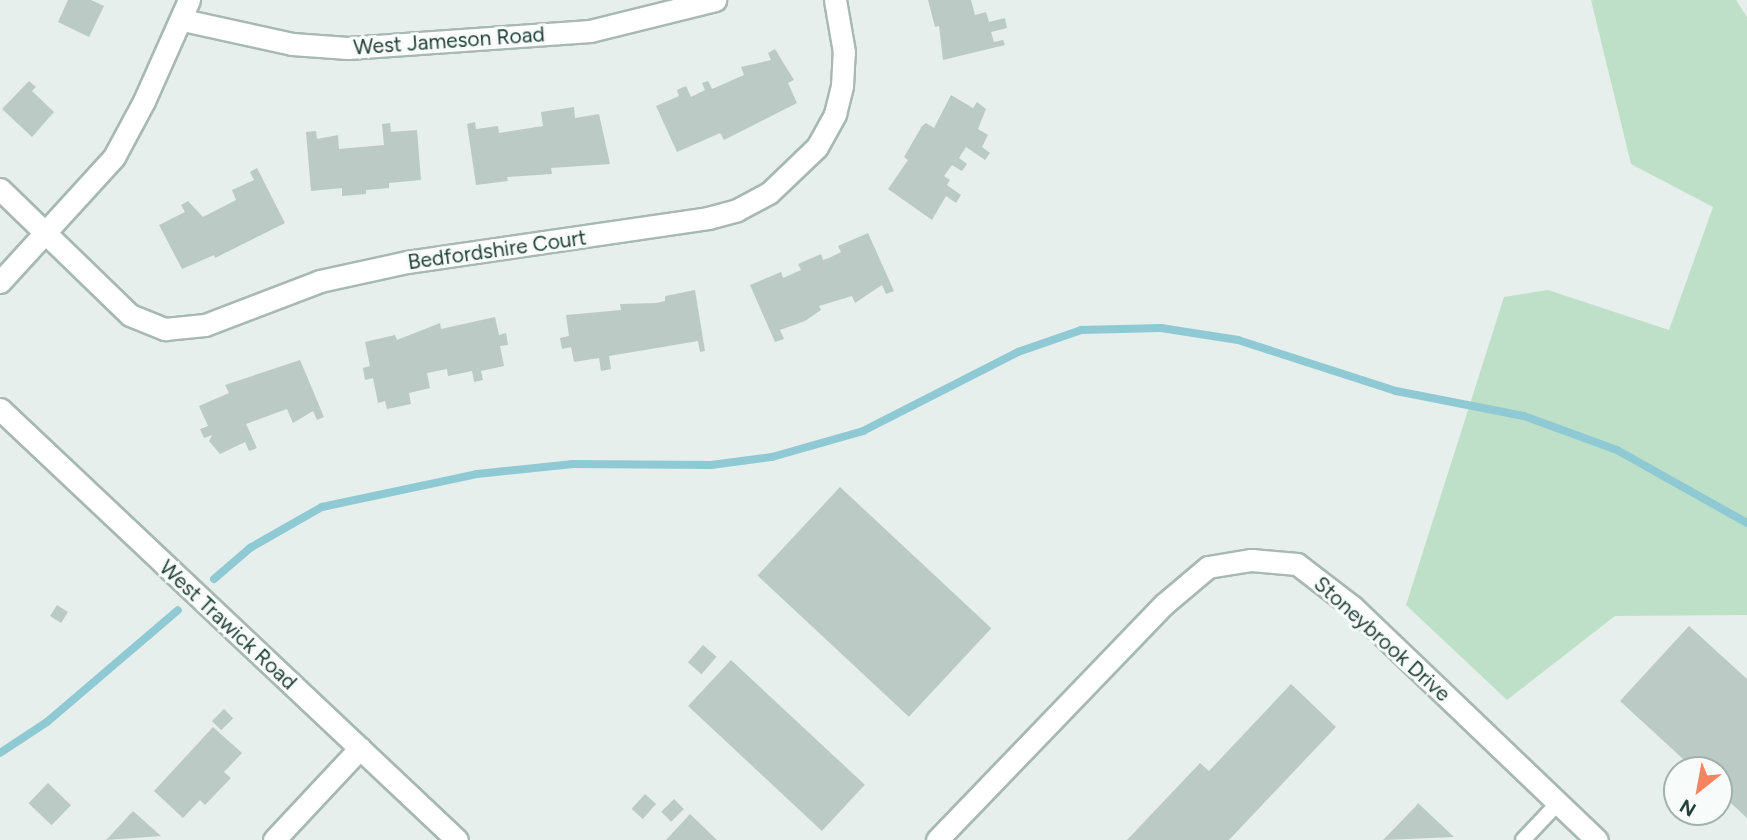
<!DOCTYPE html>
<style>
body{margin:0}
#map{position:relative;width:1747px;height:840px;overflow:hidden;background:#e6efeb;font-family:Figtree,sans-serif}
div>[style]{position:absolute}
.green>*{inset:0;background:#bfe0c8}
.stream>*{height:8px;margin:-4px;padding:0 4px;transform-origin:4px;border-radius:4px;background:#8ec9d4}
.building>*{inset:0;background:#bbcac4;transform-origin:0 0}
.roads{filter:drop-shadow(2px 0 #a8b8b2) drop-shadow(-2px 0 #a8b8b2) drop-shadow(0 2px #a8b8b2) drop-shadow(0 -2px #a8b8b2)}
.lane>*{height:14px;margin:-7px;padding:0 7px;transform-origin:7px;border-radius:7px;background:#fff}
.street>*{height:21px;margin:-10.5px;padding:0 10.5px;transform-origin:10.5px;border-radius:10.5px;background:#fff}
.secondary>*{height:21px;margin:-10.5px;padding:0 10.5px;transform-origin:10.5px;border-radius:10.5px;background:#fff}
span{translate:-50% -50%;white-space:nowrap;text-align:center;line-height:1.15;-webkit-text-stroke:6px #f7fbf9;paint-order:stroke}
.street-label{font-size:21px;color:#24423a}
.north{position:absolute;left:1663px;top:756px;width:70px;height:70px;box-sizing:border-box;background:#f7fbf9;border:2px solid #a3b1ad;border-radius:50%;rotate:211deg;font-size:19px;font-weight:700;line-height:28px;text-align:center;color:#24423a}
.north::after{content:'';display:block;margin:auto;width:24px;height:32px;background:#f4845f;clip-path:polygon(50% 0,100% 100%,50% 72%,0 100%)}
</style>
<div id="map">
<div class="green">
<div style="clip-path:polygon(1591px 0,1736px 0,1747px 17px,1747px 615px,1615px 616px,1507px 700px,1406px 605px,1504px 297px,1548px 290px,1669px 330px,1713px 207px,1631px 164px)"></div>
</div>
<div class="stream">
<div style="left:214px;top:579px;width:48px;rotate:-40.7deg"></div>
<div style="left:250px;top:548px;width:83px;rotate:-29.7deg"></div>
<div style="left:322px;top:507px;width:158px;rotate:-12deg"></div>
<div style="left:477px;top:474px;width:97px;rotate:-5.9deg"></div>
<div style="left:573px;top:464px;width:138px;rotate:0.4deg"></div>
<div style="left:711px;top:465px;width:62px;rotate:-7.5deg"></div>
<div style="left:772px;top:457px;width:95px;rotate:-15.9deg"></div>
<div style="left:863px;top:431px;width:174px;rotate:-27deg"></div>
<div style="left:1018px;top:352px;width:67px;rotate:-19.2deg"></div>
<div style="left:1081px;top:330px;width:80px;rotate:-1.4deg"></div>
<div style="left:1161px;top:328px;width:78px;rotate:8.9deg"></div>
<div style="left:1238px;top:340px;width:166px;rotate:17.9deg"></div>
<div style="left:1396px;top:391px;width:130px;rotate:11.1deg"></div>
<div style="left:1524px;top:416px;width:99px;rotate:20.1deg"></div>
<div style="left:1617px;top:450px;width:149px;rotate:29.3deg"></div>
<div style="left:0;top:753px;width:56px;rotate:-33.4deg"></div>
<div style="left:47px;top:722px;width:172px;rotate:-40.5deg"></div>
</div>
<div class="building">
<div style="clip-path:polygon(68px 0,91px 0,104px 6px,89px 37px,58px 22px)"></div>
<div style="clip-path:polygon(928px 0,971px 0,975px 15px,986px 12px,989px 22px,1005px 18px,1007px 28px,991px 32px,994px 42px,1003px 40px,1005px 45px,943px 60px,939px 26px,935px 27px)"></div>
<div style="clip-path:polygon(775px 49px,794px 80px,788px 83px,797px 103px,724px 140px,720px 133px,677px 152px,656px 106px,679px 96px,677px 90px,686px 86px,691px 97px,705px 90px,702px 83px,708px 81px,712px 89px,744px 75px,741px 67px,771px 60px,768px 53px)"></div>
<div style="clip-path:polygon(29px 81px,36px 87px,32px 91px,54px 112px,32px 137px,2px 109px)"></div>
<div style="clip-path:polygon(951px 95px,973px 108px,977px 102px,986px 109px,978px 129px,988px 135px,982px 147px,990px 153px,985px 160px,966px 147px,959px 158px,967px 164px,962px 171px,952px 165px,944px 176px,950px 180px,947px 185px,961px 195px,956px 203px,946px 196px,932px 220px,888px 189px,908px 160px,904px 157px,922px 126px,926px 123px,934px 128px)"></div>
<div style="clip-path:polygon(574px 107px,575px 118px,599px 114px,610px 164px,551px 168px,552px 174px,507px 177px,508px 181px,476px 185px,467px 124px,475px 122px,476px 129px,498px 126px,499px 133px,543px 126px,541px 112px)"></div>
<div style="clip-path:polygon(390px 123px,391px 132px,417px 130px,421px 180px,389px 183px,389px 188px,366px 190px,366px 194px,342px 196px,342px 188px,311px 191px,306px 132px,316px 131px,317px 139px,338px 135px,339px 149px,384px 145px,382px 124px)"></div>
<div style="clip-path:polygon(257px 168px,285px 223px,215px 258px,214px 255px,182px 269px,159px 225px,185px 212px,181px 205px,188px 201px,203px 217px,236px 200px,232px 190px,254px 180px,250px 172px)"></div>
<div style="clip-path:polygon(868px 233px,894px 291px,886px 294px,882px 285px,855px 303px,852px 296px,819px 306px,821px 310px,805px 321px,780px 330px,784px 339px,775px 342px,750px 285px,781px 272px,783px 278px,801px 270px,798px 264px,821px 254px,823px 260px,829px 258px,841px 252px,838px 246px)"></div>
<div style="clip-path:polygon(695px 290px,705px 351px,700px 352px,698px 341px,609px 356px,611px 369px,601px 371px,599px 358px,574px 362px,571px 347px,562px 349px,560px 338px,569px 336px,566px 315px,621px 310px,620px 304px,656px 303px,665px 301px,665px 296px)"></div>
<div style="clip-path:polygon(495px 317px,499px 335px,506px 333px,508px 345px,500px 346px,504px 366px,481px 371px,483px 380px,474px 382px,472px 371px,448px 376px,447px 369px,427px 373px,430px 388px,409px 393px,411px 404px,387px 409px,385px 401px,378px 403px,373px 378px,365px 380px,363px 368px,370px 366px,365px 342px,395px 335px,397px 340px,440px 323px,441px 329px)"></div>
<div style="clip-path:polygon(300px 360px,324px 417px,317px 420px,313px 411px,293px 423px,287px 409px,246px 424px,257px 448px,249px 451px,245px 442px,220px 454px,209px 441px,212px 435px,204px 438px,200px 429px,208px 426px,199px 406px,229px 393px,225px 385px)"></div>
<div style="left:840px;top:487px;width:207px;height:121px;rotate:43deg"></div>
<div style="left:57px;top:605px;width:13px;height:13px;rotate:32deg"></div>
<div style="clip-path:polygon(1689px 626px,1747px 679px,1747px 818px,1719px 792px,1719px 770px,1695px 770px,1620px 701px)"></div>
<div style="left:703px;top:645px;width:18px;height:23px;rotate:41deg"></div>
<div style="left:731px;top:660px;width:183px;height:63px;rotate:43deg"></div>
<div style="clip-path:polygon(1291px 684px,1336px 727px,1229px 840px,1127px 840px,1200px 763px,1209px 771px)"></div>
<div style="left:224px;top:709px;width:13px;height:17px;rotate:45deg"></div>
<div style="clip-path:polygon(213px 727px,242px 753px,224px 772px,231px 778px,205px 805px,200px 800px,183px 818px,154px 791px)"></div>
<div style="left:48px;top:783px;width:32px;height:28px;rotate:44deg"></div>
<div style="left:645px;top:794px;width:15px;height:20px;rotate:42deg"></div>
<div style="left:674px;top:799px;width:14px;height:18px;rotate:45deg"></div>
<div style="clip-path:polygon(1418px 803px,1454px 837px,1383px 840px,1416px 806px)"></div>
<div style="clip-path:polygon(133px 811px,161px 836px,106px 840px,110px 836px)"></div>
<div style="clip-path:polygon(690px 814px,717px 840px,666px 840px)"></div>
</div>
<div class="roads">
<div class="lane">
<div style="left:1523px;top:840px;width:51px;rotate:-46.6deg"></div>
</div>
<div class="street">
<div style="left:183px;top:20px;width:112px;rotate:12.4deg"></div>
<div style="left:292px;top:44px;width:56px;rotate:4.1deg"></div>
<div style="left:348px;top:48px;width:243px;rotate:-4deg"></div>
<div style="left:590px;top:31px;width:129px;rotate:-13.9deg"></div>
<div style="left:0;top:189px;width:181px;rotate:44.1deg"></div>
<div style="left:130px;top:315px;width:38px;rotate:22deg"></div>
<div style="left:165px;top:329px;width:40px;rotate:-5.7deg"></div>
<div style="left:205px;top:325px;width:123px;rotate:-20.9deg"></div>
<div style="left:320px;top:281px;width:89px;rotate:-12.3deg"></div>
<div style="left:407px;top:262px;width:304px;rotate:-8.3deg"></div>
<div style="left:708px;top:218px;width:30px;rotate:-15deg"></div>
<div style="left:737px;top:210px;width:36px;rotate:-28deg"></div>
<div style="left:769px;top:193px;width:66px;rotate:-43.8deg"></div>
<div style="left:817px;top:147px;width:38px;rotate:-61deg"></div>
<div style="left:835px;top:114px;width:29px;rotate:-76deg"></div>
<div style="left:842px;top:86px;width:34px;rotate:-87deg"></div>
<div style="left:844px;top:52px;width:53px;rotate:-99.8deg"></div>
<div style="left:0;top:282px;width:169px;rotate:-47.6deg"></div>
<div style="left:114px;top:157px;width:64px;rotate:-61.8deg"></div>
<div style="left:144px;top:101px;width:111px;rotate:-66deg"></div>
<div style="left:274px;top:840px;width:126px;rotate:-46.9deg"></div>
<div style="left:937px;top:840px;width:326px;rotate:-46.1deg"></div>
<div style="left:1163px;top:605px;width:59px;rotate:-40.2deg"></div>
<div style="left:1208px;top:567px;width:44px;rotate:-9.2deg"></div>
<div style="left:1251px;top:560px;width:46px;rotate:5deg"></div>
<div style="left:1297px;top:564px;width:71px;rotate:37.5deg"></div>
<div style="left:1353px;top:607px;width:337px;rotate:43.7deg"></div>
</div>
<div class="secondary">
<div style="left:0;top:409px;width:628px;rotate:43.32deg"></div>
</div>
</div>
<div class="street-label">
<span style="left:449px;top:41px;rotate:-4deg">West Jameson Road</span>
<span style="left:497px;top:250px;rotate:-8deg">Bedfordshire Court</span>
<span style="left:228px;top:625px;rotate:43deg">West Trawick Road</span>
<span style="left:1382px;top:639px;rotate:42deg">Stoneybrook Drive</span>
</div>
<div class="north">N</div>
</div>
